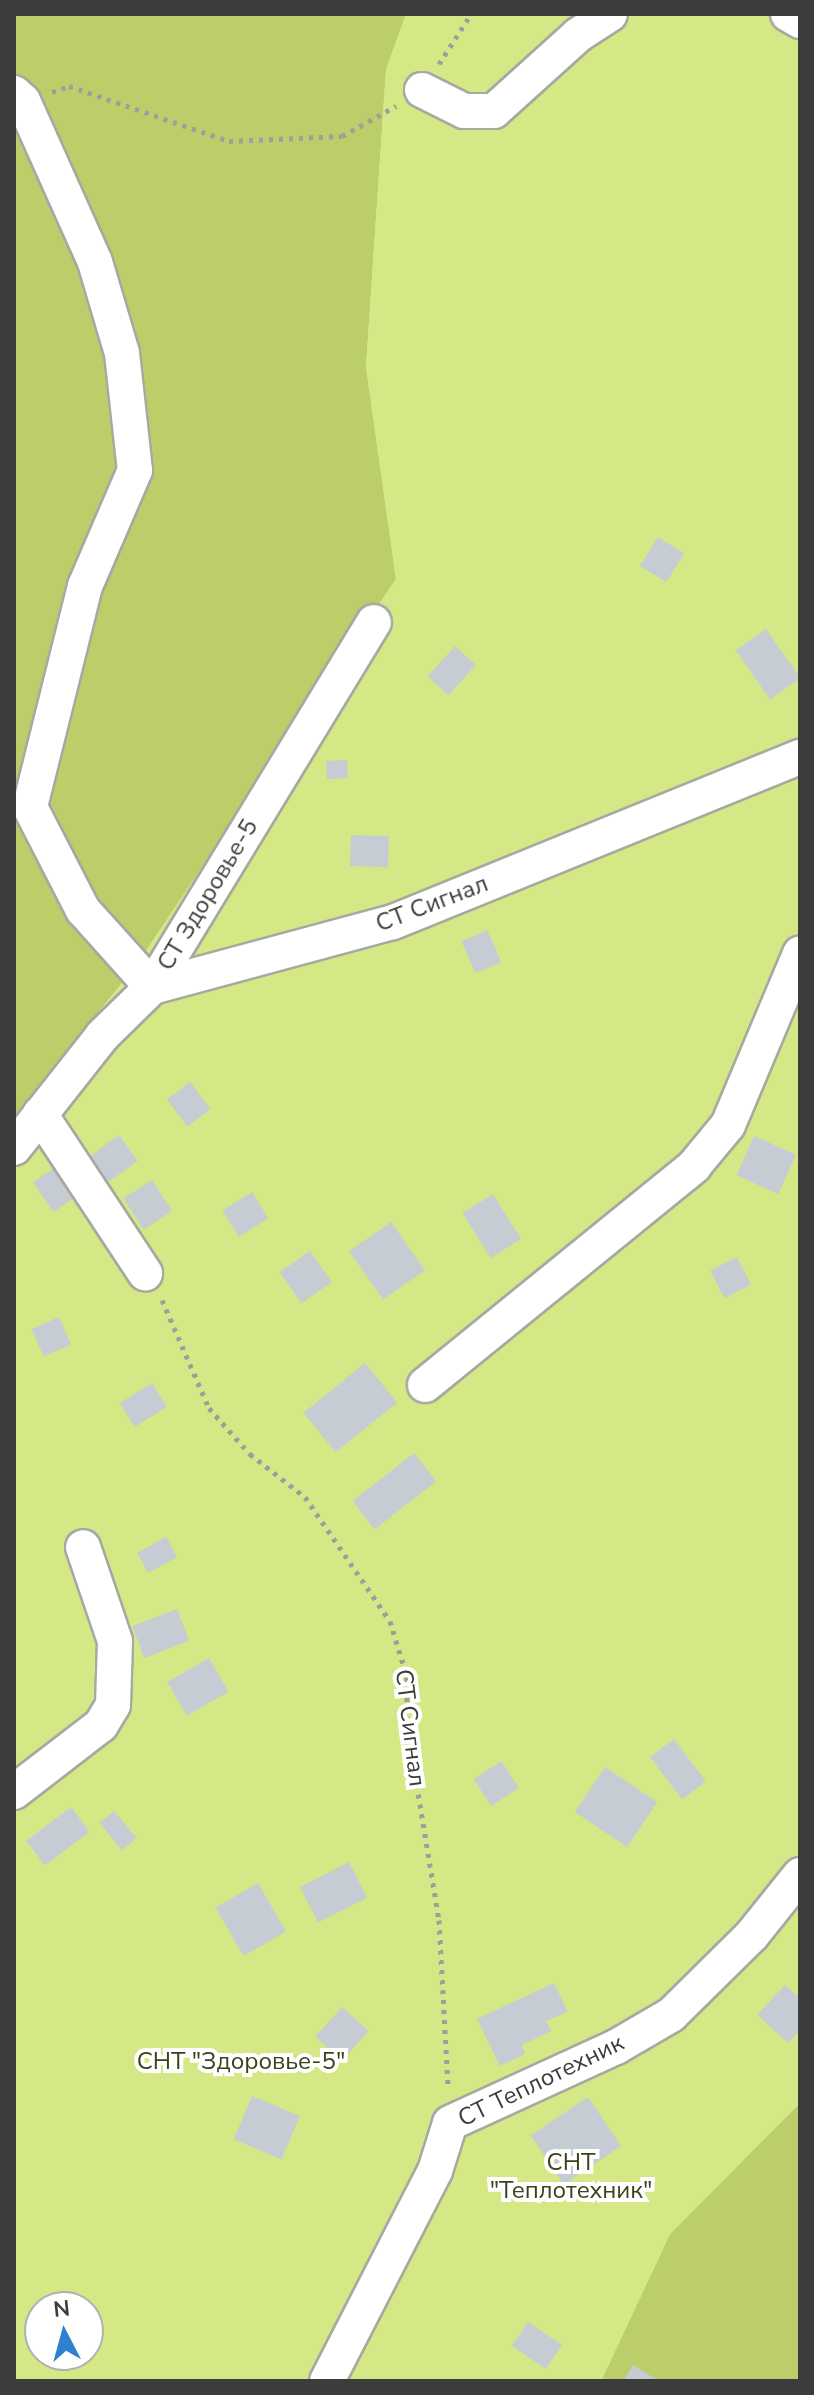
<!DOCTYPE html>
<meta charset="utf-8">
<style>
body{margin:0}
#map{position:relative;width:814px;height:2395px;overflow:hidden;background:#fafcf4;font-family:"Nunito Sans",sans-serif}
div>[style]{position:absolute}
.green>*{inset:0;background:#d4e886}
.forest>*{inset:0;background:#bbce69}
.building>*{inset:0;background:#c6ccd3;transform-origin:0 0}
.path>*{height:5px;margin-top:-2.5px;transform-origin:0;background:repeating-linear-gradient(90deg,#9e9f9a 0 4px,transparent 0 10px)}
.roads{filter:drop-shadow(2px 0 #a7a9a1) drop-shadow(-2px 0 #a7a9a1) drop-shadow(0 2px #a7a9a1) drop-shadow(0 -2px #a7a9a1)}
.minor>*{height:34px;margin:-17px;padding:0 17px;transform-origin:17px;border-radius:17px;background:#fff}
span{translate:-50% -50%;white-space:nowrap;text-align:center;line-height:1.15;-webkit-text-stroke:8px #fff;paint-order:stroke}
.street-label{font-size:24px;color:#3c3d3a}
.park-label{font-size:24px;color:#3b4319}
.frame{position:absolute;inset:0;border:16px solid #3c3d3a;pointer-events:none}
.north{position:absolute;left:24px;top:2291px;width:80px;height:80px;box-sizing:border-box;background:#fff;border:2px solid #b1b1b0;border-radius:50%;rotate:354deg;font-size:22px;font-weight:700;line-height:32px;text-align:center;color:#3c3d3a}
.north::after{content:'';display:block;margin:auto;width:28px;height:36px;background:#2e81d0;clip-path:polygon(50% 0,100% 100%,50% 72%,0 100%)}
</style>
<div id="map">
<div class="green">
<div style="clip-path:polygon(evenodd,406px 14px,800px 14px,800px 2103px,670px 2234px,601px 2381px,14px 2381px,14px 1116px,135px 967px,396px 579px,366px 367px,386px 70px,406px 14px,40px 2307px,88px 2307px,88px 2355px,40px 2355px,40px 2307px)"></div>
</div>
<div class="forest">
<div style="clip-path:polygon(14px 14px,406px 14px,386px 70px,366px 367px,396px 579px,135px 967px,14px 1116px)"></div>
<div style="clip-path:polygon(800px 2103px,800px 2381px,601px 2381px,670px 2234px)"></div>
</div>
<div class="building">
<div style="left:658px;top:537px;width:31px;height:34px;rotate:32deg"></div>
<div style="left:766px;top:629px;width:60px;height:37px;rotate:55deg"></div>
<div style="left:455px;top:646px;width:28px;height:41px;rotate:42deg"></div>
<div style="left:347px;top:760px;width:18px;height:21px;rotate:87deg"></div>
<div style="left:351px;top:835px;width:38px;height:31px;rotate:2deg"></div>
<div style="left:487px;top:930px;width:35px;height:28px;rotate:66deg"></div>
<div style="left:190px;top:1082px;width:34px;height:29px;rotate:53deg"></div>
<div style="left:119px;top:1135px;width:32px;height:39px;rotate:54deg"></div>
<div style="left:754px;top:1136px;width:46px;height:43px;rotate:24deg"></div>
<div style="left:63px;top:1162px;width:36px;height:36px;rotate:56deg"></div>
<div style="left:152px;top:1180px;width:37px;height:34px;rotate:57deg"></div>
<div style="left:252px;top:1192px;width:31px;height:35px;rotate:58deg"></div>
<div style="left:493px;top:1194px;width:53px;height:36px;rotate:58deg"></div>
<div style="left:391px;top:1222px;width:59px;height:51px;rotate:55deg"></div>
<div style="left:310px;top:1251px;width:38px;height:37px;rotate:55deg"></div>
<div style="left:737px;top:1257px;width:31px;height:30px;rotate:63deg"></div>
<div style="left:59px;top:1317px;width:30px;height:30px;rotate:66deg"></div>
<div style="left:365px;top:1363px;width:51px;height:79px;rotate:51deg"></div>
<div style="left:152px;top:1383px;width:28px;height:38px;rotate:58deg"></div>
<div style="left:414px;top:1453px;width:36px;height:78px;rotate:52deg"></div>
<div style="left:166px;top:1537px;width:23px;height:33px;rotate:61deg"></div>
<div style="left:177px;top:1609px;width:34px;height:48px;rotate:69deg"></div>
<div style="left:209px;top:1658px;width:39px;height:48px;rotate:60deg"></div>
<div style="left:674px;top:1739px;width:53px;height:30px;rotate:53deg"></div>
<div style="left:501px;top:1761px;width:32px;height:33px;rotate:56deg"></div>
<div style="left:605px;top:1767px;width:63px;height:54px;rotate:34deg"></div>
<div style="left:71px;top:1807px;width:31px;height:56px;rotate:53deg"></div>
<div style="left:114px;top:1811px;width:35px;height:19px;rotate:50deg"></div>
<div style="left:349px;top:1862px;width:40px;height:55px;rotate:63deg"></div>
<div style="left:258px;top:1883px;width:56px;height:49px;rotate:60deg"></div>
<div style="clip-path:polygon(554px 1983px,568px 2012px,546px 2021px,551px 2031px,522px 2045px,525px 2054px,500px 2066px,477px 2019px)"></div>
<div style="clip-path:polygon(785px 1985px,800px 1998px,800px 2030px,788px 2043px,757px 2015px)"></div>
<div style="left:342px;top:2007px;width:36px;height:40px;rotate:42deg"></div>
<div style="left:252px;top:2096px;width:52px;height:47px;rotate:23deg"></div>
<div style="left:588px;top:2097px;width:59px;height:69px;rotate:56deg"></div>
<div style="left:528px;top:2322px;width:41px;height:29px;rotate:34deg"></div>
<div style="clip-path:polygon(633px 2365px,659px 2381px,623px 2381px)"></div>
</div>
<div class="path">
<div style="left:439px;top:64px;width:59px;rotate:-57.4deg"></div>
<div style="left:52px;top:92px;width:18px;rotate:-19deg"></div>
<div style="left:69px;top:86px;width:169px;rotate:19deg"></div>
<div style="left:229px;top:141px;width:113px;rotate:-2.5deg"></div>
<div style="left:342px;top:136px;width:62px;rotate:-29.1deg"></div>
<div style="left:162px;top:1300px;width:118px;rotate:66.5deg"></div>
<div style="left:209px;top:1408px;width:62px;rotate:48.3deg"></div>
<div style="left:250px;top:1454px;width:70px;rotate:38deg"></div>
<div style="left:305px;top:1497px;width:150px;rotate:55.6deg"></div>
<div style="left:390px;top:1621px;width:59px;rotate:73.1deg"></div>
<div style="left:407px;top:1677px;width:48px;rotate:90deg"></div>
<div style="left:407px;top:1725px;width:198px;rotate:80.7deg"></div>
<div style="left:439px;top:1920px;width:166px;rotate:86.9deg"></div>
</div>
<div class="roads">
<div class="minor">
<div style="left:788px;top:14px;width:14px;rotate:30deg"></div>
<div style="left:422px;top:90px;width:47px;rotate:26.6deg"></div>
<div style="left:464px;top:111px;width:30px"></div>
<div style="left:494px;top:111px;width:113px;rotate:-42.1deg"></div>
<div style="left:578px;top:35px;width:38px;rotate:-33deg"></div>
<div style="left:14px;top:93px;width:12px;rotate:42deg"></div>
<div style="left:23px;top:101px;width:176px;rotate:65.9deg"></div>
<div style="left:95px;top:262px;width:95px;rotate:73.5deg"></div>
<div style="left:122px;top:353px;width:118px;rotate:83.7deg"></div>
<div style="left:135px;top:470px;width:126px;rotate:113.3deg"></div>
<div style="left:85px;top:586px;width:228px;rotate:104deg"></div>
<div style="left:30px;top:807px;width:116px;rotate:62.8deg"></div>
<div style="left:83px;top:910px;width:103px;rotate:48.1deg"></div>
<div style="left:152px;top:987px;width:250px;rotate:-15.1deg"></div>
<div style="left:393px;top:922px;width:439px;rotate:-22.1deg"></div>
<div style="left:40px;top:1114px;width:191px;rotate:56.6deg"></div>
<div style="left:14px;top:1148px;width:142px;rotate:-51.8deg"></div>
<div style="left:102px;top:1036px;width:70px;rotate:-44.4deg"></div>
<div style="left:152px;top:987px;width:427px;rotate:-58.7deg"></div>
<div style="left:425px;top:1385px;width:347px;rotate:-39.1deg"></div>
<div style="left:694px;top:1166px;width:53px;rotate:-50.3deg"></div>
<div style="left:728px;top:1125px;width:186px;rotate:-67.2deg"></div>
<div style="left:14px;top:1792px;width:110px;rotate:-37.6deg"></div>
<div style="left:101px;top:1725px;width:23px;rotate:-59deg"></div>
<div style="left:113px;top:1705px;width:64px;rotate:-88.2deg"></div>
<div style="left:115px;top:1641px;width:99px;rotate:-108.8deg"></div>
<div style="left:327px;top:2381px;width:236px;rotate:-62.8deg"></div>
<div style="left:435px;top:2171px;width:50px;rotate:-72.6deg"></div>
<div style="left:450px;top:2123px;width:183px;rotate:-24.6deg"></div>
<div style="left:616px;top:2047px;width:64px;rotate:-30.2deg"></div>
<div style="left:671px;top:2015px;width:114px;rotate:-44.6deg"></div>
<div style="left:752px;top:1935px;width:77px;rotate:-51.3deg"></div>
</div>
</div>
<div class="street-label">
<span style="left:208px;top:895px;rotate:-59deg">СТ Здоровье-5</span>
<span style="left:432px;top:904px;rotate:-21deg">СТ Сигнал</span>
<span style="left:410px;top:1728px;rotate:83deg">СТ Сигнал</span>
<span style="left:541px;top:2081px;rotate:-26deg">СТ Теплотехник</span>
</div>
<div class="park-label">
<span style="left:241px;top:2062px">СНТ "Здоровье-5"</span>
<span style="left:571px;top:2177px">СНТ<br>"Теплотехник"</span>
</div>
<div class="frame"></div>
<div class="north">N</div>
</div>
